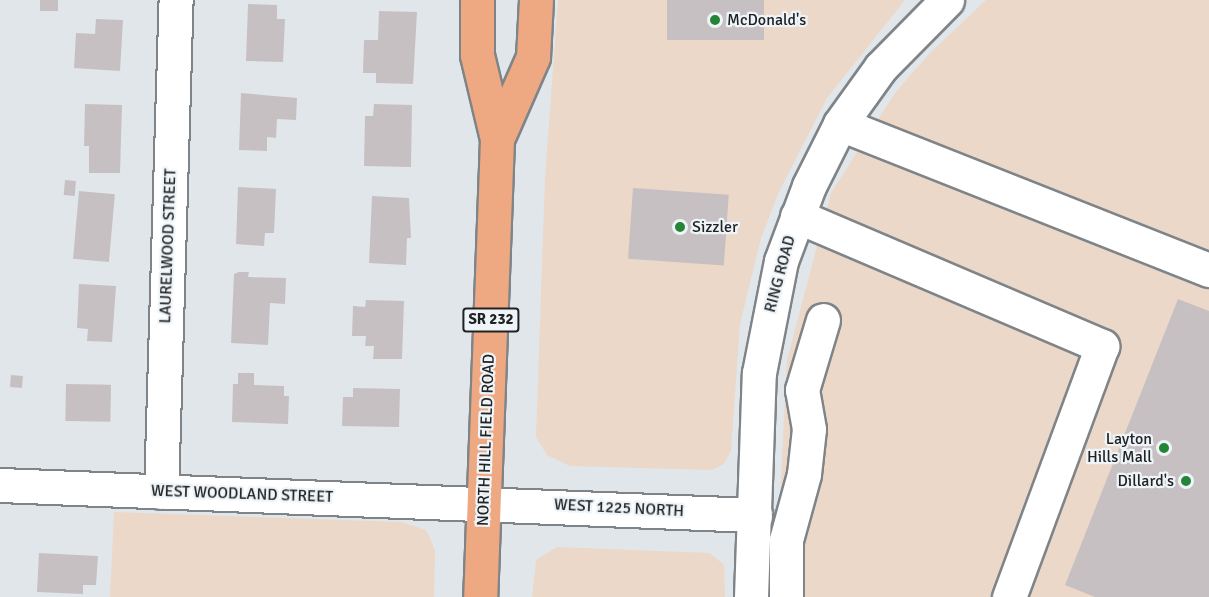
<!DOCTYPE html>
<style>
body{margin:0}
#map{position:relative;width:1209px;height:597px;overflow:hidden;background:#e1e6eb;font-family:Signika,sans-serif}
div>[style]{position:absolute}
.commercial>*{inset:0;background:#ebd8c8}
.building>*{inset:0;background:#c7c0c2;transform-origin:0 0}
.roads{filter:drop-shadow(2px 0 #7f8488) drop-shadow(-2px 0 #7f8488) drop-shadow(0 2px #7f8488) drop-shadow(0 -2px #7f8488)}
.minor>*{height:33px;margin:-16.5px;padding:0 16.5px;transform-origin:16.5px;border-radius:16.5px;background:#fff}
.major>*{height:33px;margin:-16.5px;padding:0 16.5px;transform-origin:16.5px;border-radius:16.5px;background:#eea982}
.dots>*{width:16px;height:16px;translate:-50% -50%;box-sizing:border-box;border:3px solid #eef4f8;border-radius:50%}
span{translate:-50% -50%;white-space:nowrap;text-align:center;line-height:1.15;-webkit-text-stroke:4.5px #eef4f8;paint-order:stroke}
.shield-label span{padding:2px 4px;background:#eef4f8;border:2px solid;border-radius:4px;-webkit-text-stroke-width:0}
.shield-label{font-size:15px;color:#202223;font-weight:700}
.poi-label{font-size:16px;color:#202223}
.left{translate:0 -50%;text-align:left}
.right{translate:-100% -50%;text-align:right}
.street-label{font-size:16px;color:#202223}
</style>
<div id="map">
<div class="commercial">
<div style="clip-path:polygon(558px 0,905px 0,827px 98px,779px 192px,761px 238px,740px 324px,731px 451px,724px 464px,712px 470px,570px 466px,547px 455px,536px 437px,545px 178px)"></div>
<div style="clip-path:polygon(986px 0,1209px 0,1209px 597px,775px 597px,787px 360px,831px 193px,895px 93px,929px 54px)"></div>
<div style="clip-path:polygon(114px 512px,401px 522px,426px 530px,435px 550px,434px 597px,110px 597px)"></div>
<div style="clip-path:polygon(557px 547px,710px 553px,724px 565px,725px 597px,532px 597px,536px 560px)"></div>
</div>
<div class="building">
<div style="left:40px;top:0;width:18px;height:11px"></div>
<div style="left:667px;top:0;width:97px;height:40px"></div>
<div style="clip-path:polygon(248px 4px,277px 5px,277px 19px,285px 19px,283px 62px,246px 61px)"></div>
<div style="clip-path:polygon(379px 11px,417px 12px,413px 84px,376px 83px,376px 73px,363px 73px,364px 40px,378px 40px)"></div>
<div style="clip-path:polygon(96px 19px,123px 20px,120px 71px,74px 68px,76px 33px,95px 34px)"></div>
<div style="clip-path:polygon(241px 93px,297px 98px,296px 120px,277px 119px,276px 138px,267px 137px,267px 151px,239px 150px)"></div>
<div style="clip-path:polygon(85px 104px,122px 105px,120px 173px,89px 173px,89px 146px,84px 146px)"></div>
<div style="clip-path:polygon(374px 104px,412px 105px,411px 167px,364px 166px,365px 116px,373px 116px)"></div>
<div style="left:65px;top:180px;width:11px;height:15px;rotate:5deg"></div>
<div style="clip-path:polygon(238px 187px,276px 189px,274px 233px,265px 233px,264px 246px,236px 244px)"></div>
<div style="left:633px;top:188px;width:96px;height:71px;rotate:4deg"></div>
<div style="left:79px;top:191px;width:36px;height:68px;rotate:5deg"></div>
<div style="clip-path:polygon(372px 196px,409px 198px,411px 238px,407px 238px,406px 265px,369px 263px)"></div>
<div style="clip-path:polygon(239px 272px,249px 272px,248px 277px,286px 278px,285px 304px,270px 303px,268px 345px,231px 343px,234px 274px)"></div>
<div style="clip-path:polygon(79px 284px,116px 286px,112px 342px,87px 341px,88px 329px,77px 328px)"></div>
<div style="clip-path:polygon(1178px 299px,1209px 311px,1209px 597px,1095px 597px,1065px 585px)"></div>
<div style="clip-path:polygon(366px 300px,404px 301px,402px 359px,373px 359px,374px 346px,365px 346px,366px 336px,352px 336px,353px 306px,365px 307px)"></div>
<div style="clip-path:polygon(238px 373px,254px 373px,254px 385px,284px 386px,284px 396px,289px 396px,288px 424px,232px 422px,233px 384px,238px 384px)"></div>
<div style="left:11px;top:375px;width:12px;height:12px;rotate:5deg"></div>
<div style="left:66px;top:384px;width:45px;height:37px;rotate:1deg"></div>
<div style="clip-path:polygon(353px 388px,400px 389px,399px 427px,342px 426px,343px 397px,353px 397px)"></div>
<div style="clip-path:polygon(39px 553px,98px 556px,96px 585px,83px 585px,83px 594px,37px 592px)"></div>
</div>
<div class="roads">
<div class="minor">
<div style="left:840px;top:124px;width:397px;rotate:21.6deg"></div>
<div style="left:797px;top:216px;width:332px;rotate:23.1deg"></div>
<div style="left:1102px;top:346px;width:268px;rotate:110.3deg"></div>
<div style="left:0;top:485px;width:756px;rotate:2.28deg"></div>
<div style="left:161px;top:492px;width:492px;rotate:-88.3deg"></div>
<div style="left:751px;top:597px;width:224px;rotate:-88deg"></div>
<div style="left:759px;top:373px;width:114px;rotate:-78.9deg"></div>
<div style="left:781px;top:261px;width:80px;rotate:-69.5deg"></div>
<div style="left:809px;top:186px;width:69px;rotate:-63.4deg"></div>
<div style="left:840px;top:124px;width:70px;rotate:-54.3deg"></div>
<div style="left:881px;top:67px;width:94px;rotate:-45.4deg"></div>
<div style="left:786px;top:597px;width:57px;rotate:-90deg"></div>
<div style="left:786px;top:540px;width:68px;rotate:-74.7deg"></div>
<div style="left:804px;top:474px;width:45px;rotate:-83.7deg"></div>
<div style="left:809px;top:429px;width:40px;rotate:-100deg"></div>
<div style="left:802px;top:390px;width:73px;rotate:-73.3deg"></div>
</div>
<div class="major">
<div style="left:477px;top:0;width:55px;rotate:90deg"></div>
<div style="left:477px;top:55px;width:86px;rotate:76.6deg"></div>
<div style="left:497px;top:139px;width:458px;rotate:92.1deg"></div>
<div style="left:497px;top:139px;width:90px;rotate:-66.3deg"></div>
<div style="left:533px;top:57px;width:57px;rotate:-87deg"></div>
</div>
</div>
<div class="dots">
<div style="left:715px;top:20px;background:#248537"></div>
<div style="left:680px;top:227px;background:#248537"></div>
<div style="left:1164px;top:448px;background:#248537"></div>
<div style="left:1186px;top:481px;background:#248537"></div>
</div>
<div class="shield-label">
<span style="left:491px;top:320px">SR 232</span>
</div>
<div class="poi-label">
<span class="left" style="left:727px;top:20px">McDonald's</span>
<span class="left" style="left:692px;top:227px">Sizzler</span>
<span class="right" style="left:1152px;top:448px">Layton<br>Hills Mall</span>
<span class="right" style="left:1174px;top:481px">Dillard's</span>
</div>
<div class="street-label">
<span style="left:168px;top:246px;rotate:-88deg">LAURELWOOD STREET</span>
<span style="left:780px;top:274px;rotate:-75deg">RING ROAD</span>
<span style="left:486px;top:440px;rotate:-88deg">NORTH HILL FIELD ROAD</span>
<span style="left:242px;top:494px;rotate:2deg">WEST WOODLAND STREET</span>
<span style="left:619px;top:508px;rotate:3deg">WEST 1225 NORTH</span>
</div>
</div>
